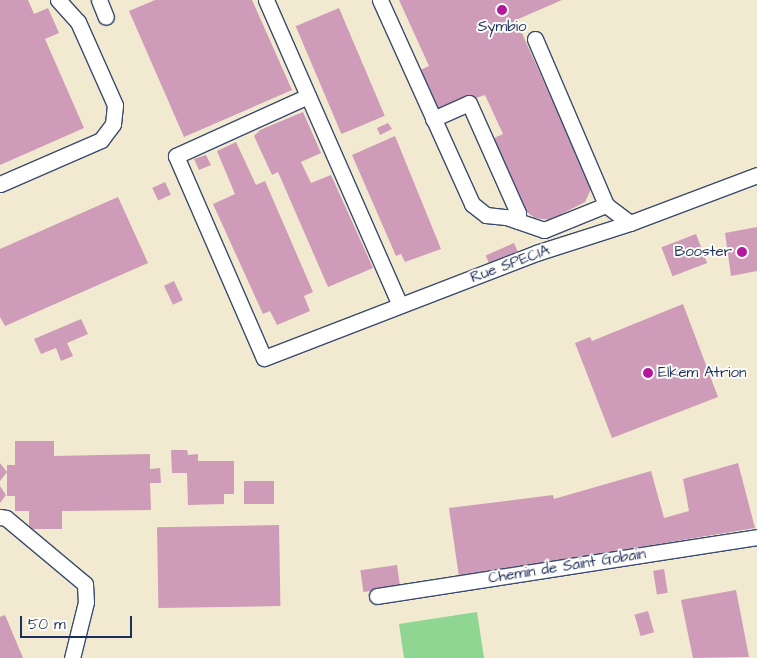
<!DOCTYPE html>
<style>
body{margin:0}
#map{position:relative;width:757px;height:658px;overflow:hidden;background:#f1e9d0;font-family:"Architects Daughter",sans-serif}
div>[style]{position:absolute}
.green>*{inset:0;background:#8ed691}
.building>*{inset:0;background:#ce9bb8;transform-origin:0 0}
.roads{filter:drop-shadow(1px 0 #3b4b6f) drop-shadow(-1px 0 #3b4b6f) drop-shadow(0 1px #3b4b6f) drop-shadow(0 -1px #3b4b6f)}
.minor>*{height:15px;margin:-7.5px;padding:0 7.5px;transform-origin:7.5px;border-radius:7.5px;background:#fff}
.dots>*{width:14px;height:14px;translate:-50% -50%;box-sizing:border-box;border:2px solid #fdfcf7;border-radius:50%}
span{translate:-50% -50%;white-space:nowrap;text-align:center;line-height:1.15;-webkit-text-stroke:4px #fdfcf7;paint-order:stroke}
.poi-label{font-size:15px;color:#1b2f5e}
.right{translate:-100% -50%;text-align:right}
.left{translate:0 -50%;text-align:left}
.street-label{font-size:15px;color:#1b2f5e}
.scale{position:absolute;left:20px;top:616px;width:112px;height:22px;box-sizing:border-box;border:2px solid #1b2f5e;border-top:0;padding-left:6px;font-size:15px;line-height:18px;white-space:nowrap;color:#1b2f5e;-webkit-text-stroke:4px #fdfcf7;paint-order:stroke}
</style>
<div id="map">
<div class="green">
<div style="clip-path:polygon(477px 612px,484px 658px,404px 658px,399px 624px)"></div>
</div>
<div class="building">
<div style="clip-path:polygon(0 0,28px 0,34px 14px,48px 8px,59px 33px,45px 39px,84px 128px,0 165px)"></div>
<div style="clip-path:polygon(155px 0,252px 0,292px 90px,184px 137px,129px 11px)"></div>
<div style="clip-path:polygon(399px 0,562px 0,516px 20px,589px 182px,591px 189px,585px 202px,550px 220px,535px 218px,524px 210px,492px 139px,503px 134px,485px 95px,436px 111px,418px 71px,429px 66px)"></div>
<div style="left:339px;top:8px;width:117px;height:47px;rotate:67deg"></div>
<div style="clip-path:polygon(303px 112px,321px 153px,301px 162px,311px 183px,331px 175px,373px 268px,328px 287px,278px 172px,272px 175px,254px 136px,260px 130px)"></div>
<div style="clip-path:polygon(388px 123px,392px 129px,380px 135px,377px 128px)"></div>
<div style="clip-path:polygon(395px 136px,441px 249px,405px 262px,401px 254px,396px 256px,352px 155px)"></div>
<div style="clip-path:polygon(236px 142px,256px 185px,265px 181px,313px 292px,304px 296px,310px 311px,277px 325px,270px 311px,263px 314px,213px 204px,235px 194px,217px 151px)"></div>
<div style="clip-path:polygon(206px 155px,211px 165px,199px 170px,194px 159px)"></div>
<div style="left:165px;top:182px;width:14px;height:14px;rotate:65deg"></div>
<div style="clip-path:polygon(118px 197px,148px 263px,5px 326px,0 317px,0 249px)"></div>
<div style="clip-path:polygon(757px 227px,757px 271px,731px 276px,725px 233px)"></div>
<div style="left:696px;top:234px;width:31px;height:37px;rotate:69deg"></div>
<div style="left:514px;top:243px;width:10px;height:31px;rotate:66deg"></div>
<div style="left:174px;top:281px;width:21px;height:11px;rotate:65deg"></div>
<div style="clip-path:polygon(683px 304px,718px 397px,612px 438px,575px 343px,590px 337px,592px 341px)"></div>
<div style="clip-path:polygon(81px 319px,88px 334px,67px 343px,73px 356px,61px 361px,56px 348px,41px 354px,34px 339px)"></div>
<div style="clip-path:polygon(15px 441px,54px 441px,54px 456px,150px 454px,150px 469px,160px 468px,161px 483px,150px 483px,151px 510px,62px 511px,62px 529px,29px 529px,29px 511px,15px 511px,15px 496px,7px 496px,7px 465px,15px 465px)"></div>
<div style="clip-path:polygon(171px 450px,187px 450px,188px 455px,198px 454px,198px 461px,234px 461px,234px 494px,224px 494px,224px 504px,188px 505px,187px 473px,172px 473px)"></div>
<div style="clip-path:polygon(0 463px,7px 472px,0 481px)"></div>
<div style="clip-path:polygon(738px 463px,755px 528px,459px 577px,449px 508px,553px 495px,554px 499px,651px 471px,664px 518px,689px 511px,683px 479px)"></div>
<div style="left:244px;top:481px;width:30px;height:23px"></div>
<div style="clip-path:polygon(0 486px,6px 495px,0 503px)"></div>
<div style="left:279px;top:525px;width:81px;height:122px;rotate:89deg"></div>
<div style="left:397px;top:565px;width:22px;height:37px;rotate:82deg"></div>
<div style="left:664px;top:569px;width:24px;height:11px;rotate:81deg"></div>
<div style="clip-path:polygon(736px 590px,749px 657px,693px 658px,681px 600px)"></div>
<div style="left:648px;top:611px;width:22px;height:14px;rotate:74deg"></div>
<div style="clip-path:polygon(5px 615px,23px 658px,0 658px,0 617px)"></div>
</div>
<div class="roads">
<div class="minor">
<div style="left:99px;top:0;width:18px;rotate:68deg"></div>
<div style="left:266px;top:0;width:333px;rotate:66.3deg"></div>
<div style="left:380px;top:0;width:224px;rotate:65.7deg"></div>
<div style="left:472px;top:204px;width:18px;rotate:38deg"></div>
<div style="left:486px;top:215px;width:20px;rotate:6deg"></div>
<div style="left:506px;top:217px;width:40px;rotate:18.9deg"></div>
<div style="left:544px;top:230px;width:67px;rotate:-22deg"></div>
<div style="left:535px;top:39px;width:181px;rotate:66.8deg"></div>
<div style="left:606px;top:205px;width:30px;rotate:37deg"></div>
<div style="left:308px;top:96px;width:145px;rotate:155.6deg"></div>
<div style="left:176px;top:156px;width:220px;rotate:66.5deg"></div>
<div style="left:264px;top:358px;width:292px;rotate:-21.1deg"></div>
<div style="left:536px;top:253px;width:99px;rotate:-17.7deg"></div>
<div style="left:630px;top:223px;width:136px;rotate:-20.7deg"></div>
<div style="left:433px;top:119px;width:39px;rotate:-24deg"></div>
<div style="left:469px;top:103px;width:120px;rotate:66deg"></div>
<div style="left:518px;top:213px;width:8px;rotate:90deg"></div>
<div style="left:0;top:184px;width:110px;rotate:-23.5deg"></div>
<div style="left:101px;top:140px;width:20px;rotate:-53deg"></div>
<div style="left:113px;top:124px;width:19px;rotate:-84deg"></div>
<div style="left:115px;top:105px;width:91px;rotate:-114deg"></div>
<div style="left:78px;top:22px;width:30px;rotate:-132deg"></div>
<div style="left:0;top:517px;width:6px;rotate:9deg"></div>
<div style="left:6px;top:518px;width:103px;rotate:39.9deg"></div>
<div style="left:85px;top:584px;width:18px;rotate:87deg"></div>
<div style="left:86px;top:602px;width:58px;rotate:104deg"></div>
<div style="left:377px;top:596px;width:385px;rotate:-8.8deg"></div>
</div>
</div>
<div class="dots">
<div style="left:502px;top:10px;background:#b5179e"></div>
<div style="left:742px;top:252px;background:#b5179e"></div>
<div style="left:648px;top:373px;background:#b5179e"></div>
</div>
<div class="poi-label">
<span style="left:502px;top:27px">Symbio</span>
<span class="right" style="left:732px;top:252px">Booster</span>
<span class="left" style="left:658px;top:373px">Elkem Atrion</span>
</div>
<div class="street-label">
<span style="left:510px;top:264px;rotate:-20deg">Rue SPECIA</span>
<span style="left:567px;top:566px;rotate:-9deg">Chemin de Saint Gobain</span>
</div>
<div class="scale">50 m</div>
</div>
